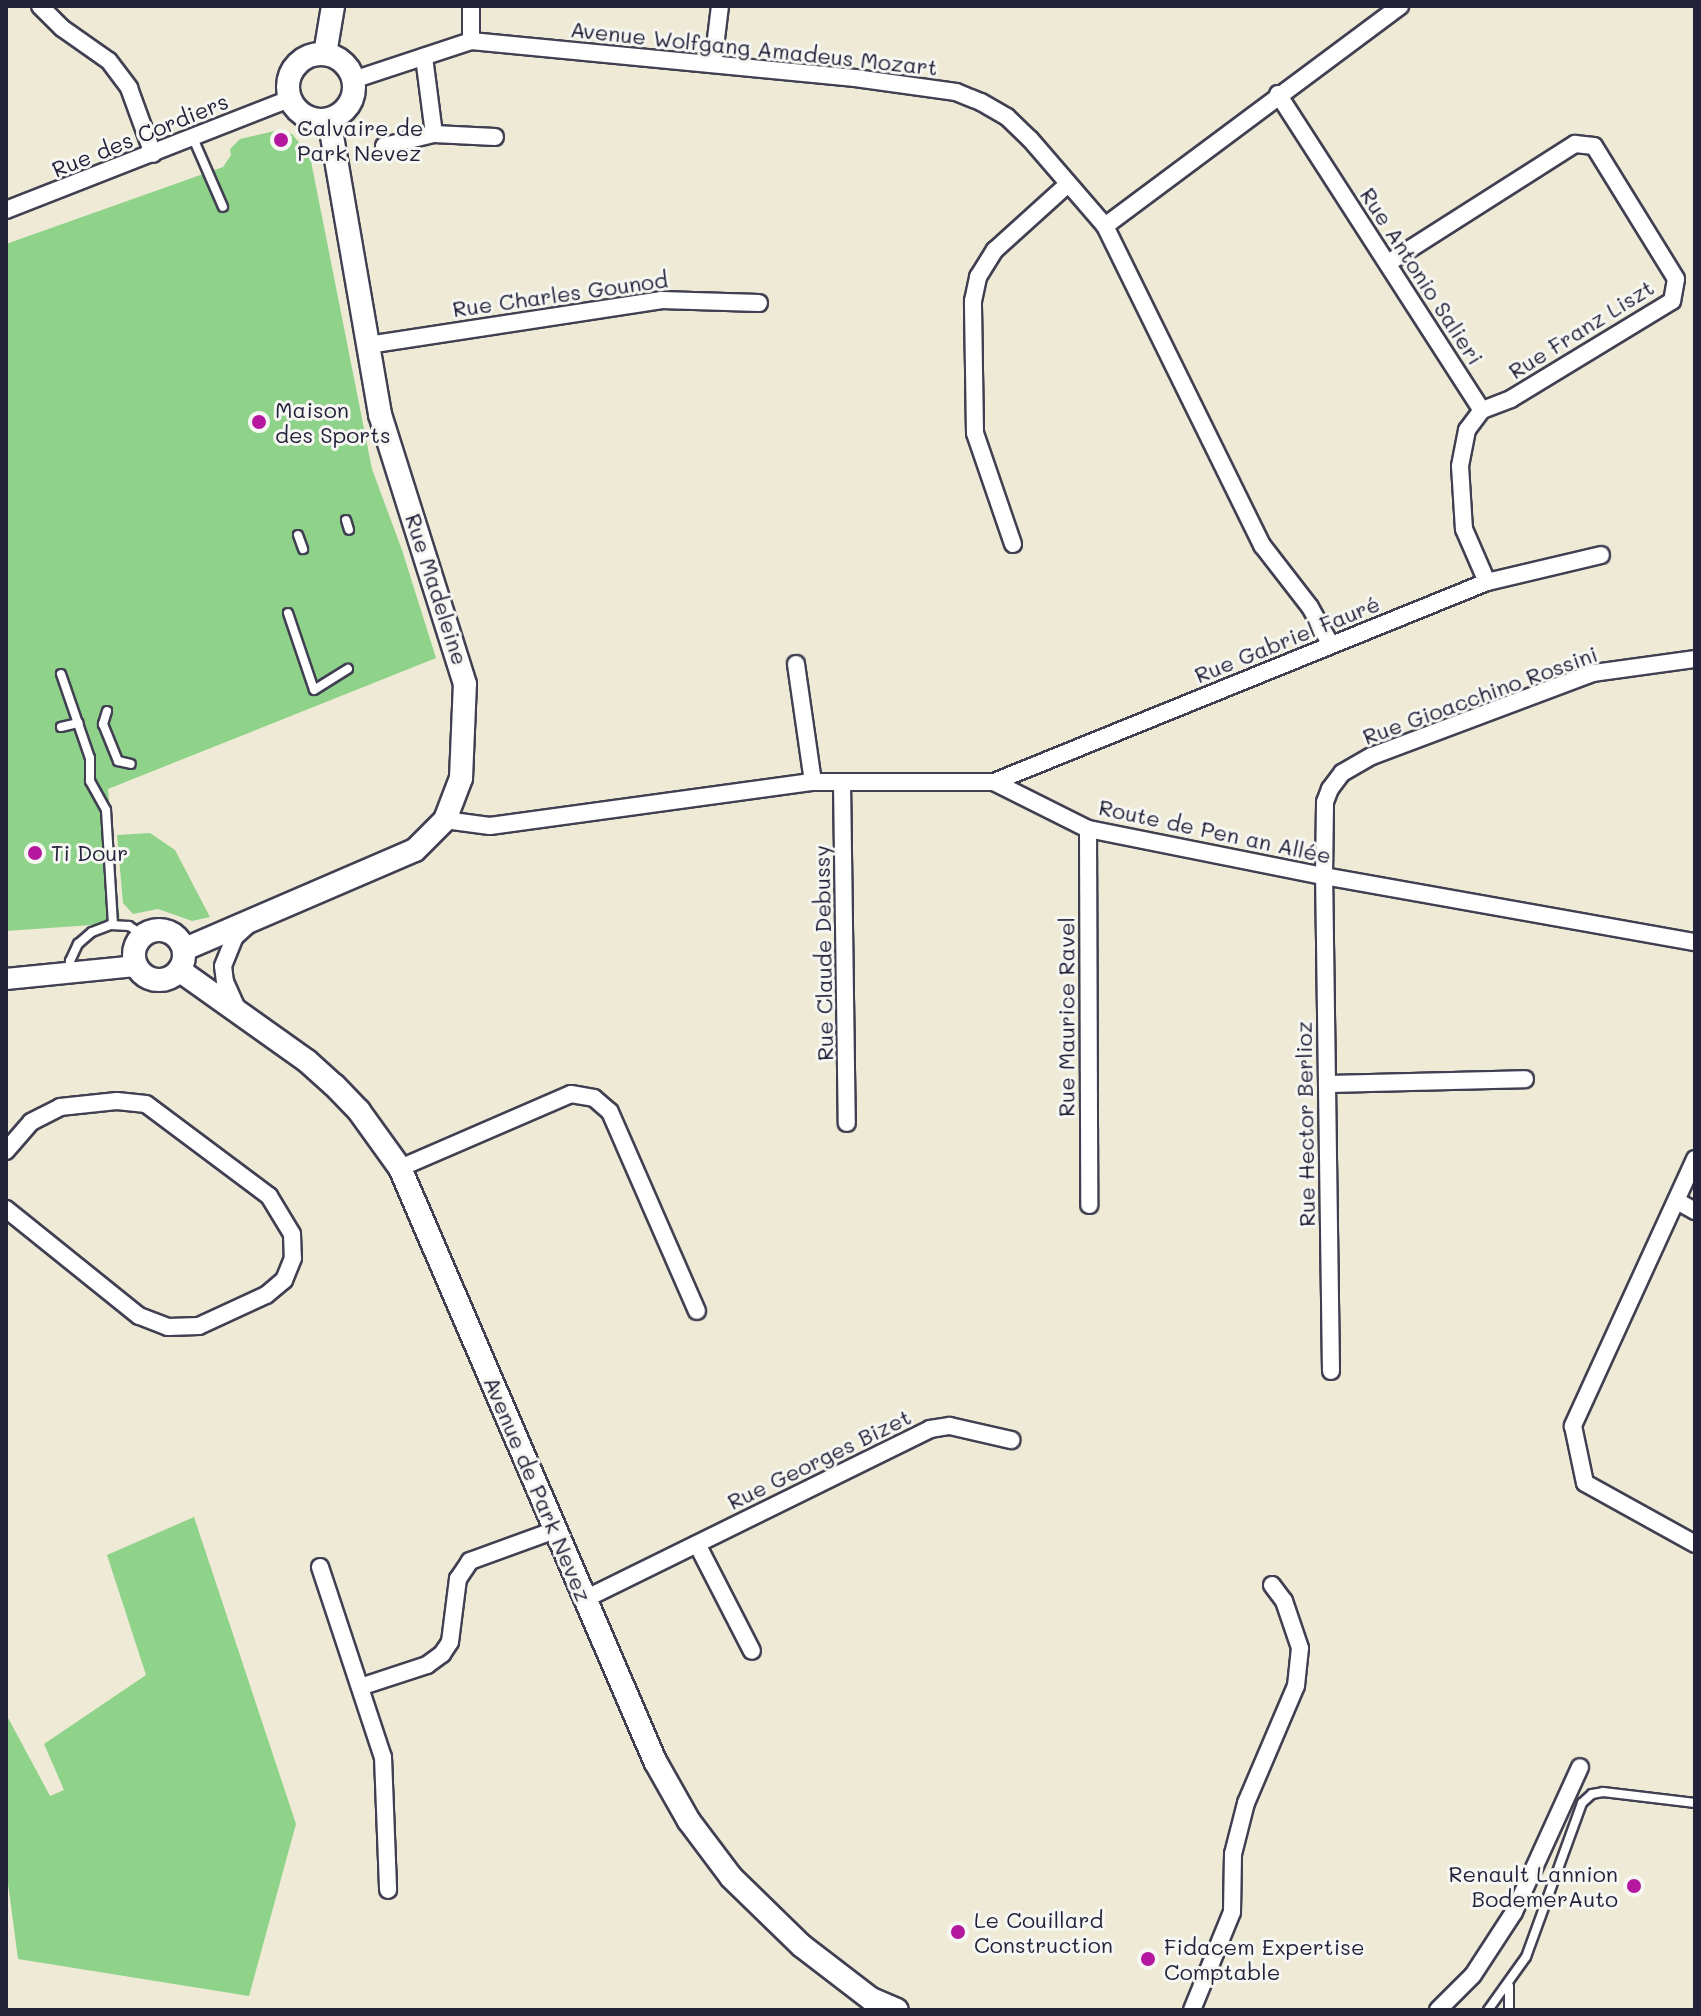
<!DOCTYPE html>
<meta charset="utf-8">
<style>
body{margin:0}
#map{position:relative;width:1701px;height:2016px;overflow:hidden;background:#eeead5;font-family:Mali,sans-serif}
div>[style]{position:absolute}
.green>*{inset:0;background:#8fd38b}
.roads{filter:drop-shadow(2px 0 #414052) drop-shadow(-2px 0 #414052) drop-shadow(0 2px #414052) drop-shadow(0 -2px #414052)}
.service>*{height:8px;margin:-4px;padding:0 4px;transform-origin:4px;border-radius:4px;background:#fff}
.minor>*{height:16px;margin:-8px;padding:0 8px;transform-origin:8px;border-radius:8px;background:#fff}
.tertiary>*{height:20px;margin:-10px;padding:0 10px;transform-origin:10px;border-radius:10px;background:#fff}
.secondary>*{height:22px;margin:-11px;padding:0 11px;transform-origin:11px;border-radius:11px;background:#fff}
.secondary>.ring{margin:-11px;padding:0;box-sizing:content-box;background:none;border:22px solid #fff;border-radius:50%}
.dots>*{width:22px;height:22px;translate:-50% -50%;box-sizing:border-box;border:4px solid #f6f6f2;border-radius:50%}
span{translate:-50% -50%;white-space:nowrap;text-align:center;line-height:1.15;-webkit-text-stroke:6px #f6f6f2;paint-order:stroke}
.street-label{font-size:22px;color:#22223b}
.poi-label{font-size:22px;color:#22223b}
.left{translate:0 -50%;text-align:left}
.right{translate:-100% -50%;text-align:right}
.frame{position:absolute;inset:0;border:8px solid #22223b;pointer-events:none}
</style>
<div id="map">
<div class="green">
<div style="clip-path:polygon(279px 130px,292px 134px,310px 156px,372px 469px,402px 550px,436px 658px,108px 789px,120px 923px,6px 931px,6px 244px,223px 167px,231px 155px,230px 149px,240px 139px)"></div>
<div style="clip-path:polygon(150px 833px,175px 850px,210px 917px,192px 921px,158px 909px,133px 914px,123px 903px,117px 835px)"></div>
<div style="clip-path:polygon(194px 1517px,296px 1824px,249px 1996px,18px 1959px,6px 1868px,6px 1714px,50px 1796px,64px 1790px,44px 1744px,146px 1675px,107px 1555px)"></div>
</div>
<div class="roads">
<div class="service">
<div style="left:193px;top:138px;width:75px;rotate:66.5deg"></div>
<div style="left:346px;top:520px;width:10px;rotate:73deg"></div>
<div style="left:298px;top:535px;width:15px;rotate:70deg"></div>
<div style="left:288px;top:613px;width:81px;rotate:71.3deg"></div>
<div style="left:314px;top:690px;width:40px;rotate:-32deg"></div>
<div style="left:61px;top:674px;width:89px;rotate:71deg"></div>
<div style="left:90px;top:758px;width:23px;rotate:90deg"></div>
<div style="left:90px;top:781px;width:33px;rotate:61deg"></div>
<div style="left:106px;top:810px;width:115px;rotate:86.5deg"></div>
<div style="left:107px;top:711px;width:14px;rotate:107deg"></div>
<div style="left:103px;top:724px;width:40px;rotate:68deg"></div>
<div style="left:118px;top:761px;width:13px;rotate:13deg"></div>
<div style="left:61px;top:727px;width:18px;rotate:-13deg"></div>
<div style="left:69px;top:972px;width:11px;rotate:-85deg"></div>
<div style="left:70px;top:961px;width:19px;rotate:-65deg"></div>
<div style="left:78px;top:944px;width:18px;rotate:-41deg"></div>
<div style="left:92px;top:932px;width:19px;rotate:-21deg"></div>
<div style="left:110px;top:925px;width:19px;rotate:3deg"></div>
<div style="left:129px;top:926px;width:17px;rotate:33deg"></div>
<div style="left:1509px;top:1986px;width:24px;rotate:90deg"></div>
<div style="left:1488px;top:2010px;width:65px;rotate:-54.4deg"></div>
<div style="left:1526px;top:1957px;width:164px;rotate:-70deg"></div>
<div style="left:1582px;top:1803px;width:13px;rotate:-42deg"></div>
<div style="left:1592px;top:1794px;width:11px;rotate:-10deg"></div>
<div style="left:1603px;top:1792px;width:93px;rotate:6.8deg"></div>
</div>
<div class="minor">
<div style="left:40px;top:6px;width:31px;rotate:45deg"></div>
<div style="left:62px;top:28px;width:57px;rotate:35.1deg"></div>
<div style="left:109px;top:61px;width:34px;rotate:53deg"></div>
<div style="left:129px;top:88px;width:70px;rotate:70deg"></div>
<div style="left:471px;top:41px;width:35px;rotate:-90deg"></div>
<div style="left:713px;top:63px;width:57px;rotate:-83deg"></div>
<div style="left:353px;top:80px;width:124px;rotate:-18.3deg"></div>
<div style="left:471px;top:41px;width:386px;rotate:5.5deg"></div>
<div style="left:855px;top:78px;width:102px;rotate:7.9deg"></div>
<div style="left:956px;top:92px;width:27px;rotate:22deg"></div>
<div style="left:981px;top:102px;width:30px;rotate:30deg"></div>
<div style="left:1007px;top:117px;width:32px;rotate:44deg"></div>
<div style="left:1030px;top:139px;width:115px;rotate:49.2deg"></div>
<div style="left:1105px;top:226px;width:356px;rotate:63.8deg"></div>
<div style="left:1262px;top:545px;width:78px;rotate:52.3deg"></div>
<div style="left:1310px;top:607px;width:43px;rotate:61.1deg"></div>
<div style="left:1278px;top:94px;width:376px;rotate:57.2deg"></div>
<div style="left:1482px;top:410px;width:25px;rotate:127deg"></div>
<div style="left:1467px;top:430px;width:37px;rotate:101deg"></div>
<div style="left:1460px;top:466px;width:63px;rotate:86.4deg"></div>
<div style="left:1464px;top:529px;width:58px;rotate:66.5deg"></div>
<div style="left:434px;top:134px;width:61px;rotate:2.8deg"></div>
<div style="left:384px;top:146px;width:51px;rotate:-13.5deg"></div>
<div style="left:434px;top:134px;width:78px;rotate:-97.4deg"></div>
<div style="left:6px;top:210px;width:304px;rotate:-21.4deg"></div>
<div style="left:1105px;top:226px;width:368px;rotate:-36.7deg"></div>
<div style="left:1388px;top:263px;width:222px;rotate:-32.5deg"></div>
<div style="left:1575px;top:144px;width:19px;rotate:6deg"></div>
<div style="left:1594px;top:146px;width:156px;rotate:58.3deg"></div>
<div style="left:1676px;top:279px;width:22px;rotate:100deg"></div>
<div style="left:1672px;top:301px;width:188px;rotate:148.7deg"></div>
<div style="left:1511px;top:399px;width:31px;rotate:159deg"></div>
<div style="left:368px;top:345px;width:296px;rotate:-8.7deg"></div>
<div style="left:661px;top:300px;width:98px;rotate:1.8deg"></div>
<div style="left:1013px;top:544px;width:117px;rotate:-108.9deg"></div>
<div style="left:975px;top:433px;width:132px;rotate:-90.9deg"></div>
<div style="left:973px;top:301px;width:25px;rotate:-78deg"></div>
<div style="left:978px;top:277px;width:32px;rotate:-58deg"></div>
<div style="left:995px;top:250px;width:98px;rotate:-42.1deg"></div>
<div style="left:796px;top:664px;width:119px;rotate:81.8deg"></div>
<div style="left:842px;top:782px;width:341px;rotate:89.2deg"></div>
<div style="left:994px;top:782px;width:532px;rotate:-22.08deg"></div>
<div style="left:1487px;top:582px;width:117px;rotate:-13.3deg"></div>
<div style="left:445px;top:820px;width:45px;rotate:7.6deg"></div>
<div style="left:490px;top:826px;width:326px;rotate:-7.8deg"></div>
<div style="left:813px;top:782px;width:181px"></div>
<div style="left:994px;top:782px;width:105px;rotate:26.6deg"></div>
<div style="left:1088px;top:829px;width:241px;rotate:11.3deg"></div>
<div style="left:1324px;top:876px;width:377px;rotate:10.1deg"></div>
<div style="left:1088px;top:829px;width:376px;rotate:89.8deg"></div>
<div style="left:239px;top:1013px;width:34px;rotate:-114deg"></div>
<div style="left:225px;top:982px;width:16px;rotate:-97deg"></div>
<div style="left:223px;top:966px;width:31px;rotate:-68deg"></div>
<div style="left:235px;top:937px;width:16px;rotate:-43deg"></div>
<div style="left:1327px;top:1084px;width:198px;rotate:-1.4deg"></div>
<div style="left:6px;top:1151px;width:38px;rotate:-49deg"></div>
<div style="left:31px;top:1122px;width:33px;rotate:-27deg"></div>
<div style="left:60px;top:1107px;width:57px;rotate:-6deg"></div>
<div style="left:117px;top:1101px;width:29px;rotate:6deg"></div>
<div style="left:146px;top:1104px;width:154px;rotate:36.8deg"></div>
<div style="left:269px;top:1196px;width:44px;rotate:58.8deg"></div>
<div style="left:292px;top:1234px;width:24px;rotate:88deg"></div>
<div style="left:293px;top:1258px;width:24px;rotate:112deg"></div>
<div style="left:284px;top:1280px;width:23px;rotate:140deg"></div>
<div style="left:266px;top:1295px;width:74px;rotate:155.2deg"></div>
<div style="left:199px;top:1326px;width:31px;rotate:178deg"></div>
<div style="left:168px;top:1327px;width:31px;rotate:-159deg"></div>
<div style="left:139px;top:1316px;width:171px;rotate:-141.2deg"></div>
<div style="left:1695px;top:1159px;width:294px;rotate:114.6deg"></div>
<div style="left:1573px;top:1426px;width:58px;rotate:78.1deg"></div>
<div style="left:1585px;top:1483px;width:126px;rotate:29deg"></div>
<div style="left:400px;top:1168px;width:186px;rotate:-23.4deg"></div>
<div style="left:571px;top:1094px;width:23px;rotate:10deg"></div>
<div style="left:594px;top:1098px;width:21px;rotate:41deg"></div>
<div style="left:610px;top:1112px;width:217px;rotate:66.4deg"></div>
<div style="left:1677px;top:1201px;width:21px;rotate:29deg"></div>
<div style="left:1331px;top:1371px;width:495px;rotate:-90.8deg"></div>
<div style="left:1324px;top:876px;width:74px;rotate:-89.2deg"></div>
<div style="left:1325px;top:802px;width:14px;rotate:-69deg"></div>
<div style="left:1330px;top:789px;width:20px;rotate:-53deg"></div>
<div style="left:1342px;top:773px;width:34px;rotate:-30deg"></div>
<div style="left:1372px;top:756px;width:236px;rotate:-20.6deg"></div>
<div style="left:1593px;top:673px;width:103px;rotate:-7.8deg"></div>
<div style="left:697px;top:1544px;width:120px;rotate:62.8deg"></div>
<div style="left:320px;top:1567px;width:200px;rotate:71.7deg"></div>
<div style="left:383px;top:1757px;width:133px;rotate:87.8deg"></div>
<div style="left:585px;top:1599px;width:385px;rotate:-26.2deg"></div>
<div style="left:930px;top:1429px;width:20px;rotate:-9deg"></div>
<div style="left:950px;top:1426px;width:63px;rotate:12.9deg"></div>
<div style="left:360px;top:1687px;width:71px;rotate:-18.2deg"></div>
<div style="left:427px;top:1665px;width:19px;rotate:-36deg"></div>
<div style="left:442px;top:1654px;width:14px;rotate:-56deg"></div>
<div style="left:450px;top:1642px;width:64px;rotate:-82.8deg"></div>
<div style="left:458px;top:1579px;width:22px;rotate:-56deg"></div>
<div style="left:470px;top:1561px;width:90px;rotate:-20deg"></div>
<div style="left:1192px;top:2010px;width:106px;rotate:-67.8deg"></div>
<div style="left:1232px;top:1912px;width:58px;rotate:-89deg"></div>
<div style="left:1233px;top:1854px;width:53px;rotate:-75.7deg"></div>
<div style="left:1246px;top:1803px;width:127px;rotate:-66.9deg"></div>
<div style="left:1296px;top:1686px;width:38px;rotate:-84deg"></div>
<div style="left:1300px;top:1648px;width:50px;rotate:-108.8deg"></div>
<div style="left:1284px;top:1601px;width:20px;rotate:-127deg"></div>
<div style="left:1438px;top:2010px;width:49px;rotate:-45deg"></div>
<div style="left:1473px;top:1975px;width:75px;rotate:-56.9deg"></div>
<div style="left:1514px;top:1912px;width:159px;rotate:-65.5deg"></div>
</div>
<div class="tertiary">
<div style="left:6px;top:979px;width:132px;rotate:-5.7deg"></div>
</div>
<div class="secondary">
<div class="ring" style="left:288px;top:54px;width:44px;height:44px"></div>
<div style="left:325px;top:54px;width:49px;rotate:-80.5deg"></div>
<div class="ring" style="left:134px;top:930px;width:28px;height:28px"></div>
<div style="left:185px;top:949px;width:250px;rotate:-23.3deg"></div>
<div style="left:415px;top:850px;width:42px;rotate:-45deg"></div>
<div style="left:445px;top:820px;width:45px;rotate:-69.1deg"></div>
<div style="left:461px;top:778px;width:94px;rotate:-87.6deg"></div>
<div style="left:465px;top:684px;width:283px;rotate:-107.5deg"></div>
<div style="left:380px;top:414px;width:299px;rotate:-99.8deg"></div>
<div style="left:179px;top:970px;width:157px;rotate:35.4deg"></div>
<div style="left:307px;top:1061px;width:36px;rotate:42deg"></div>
<div style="left:334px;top:1085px;width:36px;rotate:46deg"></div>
<div style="left:359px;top:1111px;width:70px;rotate:54.3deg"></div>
<div style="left:400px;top:1168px;width:646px;rotate:66.73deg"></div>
<div style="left:655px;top:1761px;width:69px;rotate:60.5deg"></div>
<div style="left:689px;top:1821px;width:70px;rotate:53.1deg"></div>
<div style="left:731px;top:1877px;width:99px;rotate:44.2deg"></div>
<div style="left:802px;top:1946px;width:87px;rotate:37.5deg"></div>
<div style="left:871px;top:1999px;width:28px;rotate:23deg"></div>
</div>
</div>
<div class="dots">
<div style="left:281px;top:140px;background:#b5179e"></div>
<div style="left:259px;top:422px;background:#b5179e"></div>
<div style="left:35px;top:853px;background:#b5179e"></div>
<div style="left:1634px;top:1886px;background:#b5179e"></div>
<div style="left:958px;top:1932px;background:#b5179e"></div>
<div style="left:1148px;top:1959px;background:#b5179e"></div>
</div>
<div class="street-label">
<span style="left:754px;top:48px;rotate:6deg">Avenue Wolfgang Amadeus Mozart</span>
<span style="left:140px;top:135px;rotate:-22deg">Rue des Cordiers</span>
<span style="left:1422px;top:276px;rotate:57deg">Rue Antonio Salieri</span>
<span style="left:560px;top:294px;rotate:-8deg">Rue Charles Gounod</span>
<span style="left:1581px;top:329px;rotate:-32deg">Rue Franz Liszt</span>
<span style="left:437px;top:589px;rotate:72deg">Rue Madeleine</span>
<span style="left:1287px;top:639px;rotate:-22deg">Rue Gabriel Fauré</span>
<span style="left:1480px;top:695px;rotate:-20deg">Rue Gioacchino Rossini</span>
<span style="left:1215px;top:831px;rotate:12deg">Route de Pen an Allée</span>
<span style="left:823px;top:953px;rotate:-91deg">Rue Claude Debussy</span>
<span style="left:1066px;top:1017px;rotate:-90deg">Rue Maurice Ravel</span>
<span style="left:1305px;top:1124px;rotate:-91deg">Rue Hector Berlioz</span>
<span style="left:819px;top:1459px;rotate:-26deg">Rue Georges Bizet</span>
<span style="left:538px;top:1489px;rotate:67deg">Avenue de Park Nevez</span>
</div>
<div class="poi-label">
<span class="left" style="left:297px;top:140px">Calvaire de<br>Park Nevez</span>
<span class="left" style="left:275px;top:422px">Maison<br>des Sports</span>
<span class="left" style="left:51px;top:853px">Ti Dour</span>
<span class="right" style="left:1618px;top:1886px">Renault Lannion<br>BodemerAuto</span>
<span class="left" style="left:974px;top:1932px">Le Couillard<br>Construction</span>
<span class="left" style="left:1164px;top:1959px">Fidacem Expertise<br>Comptable</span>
</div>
<div class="frame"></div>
</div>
